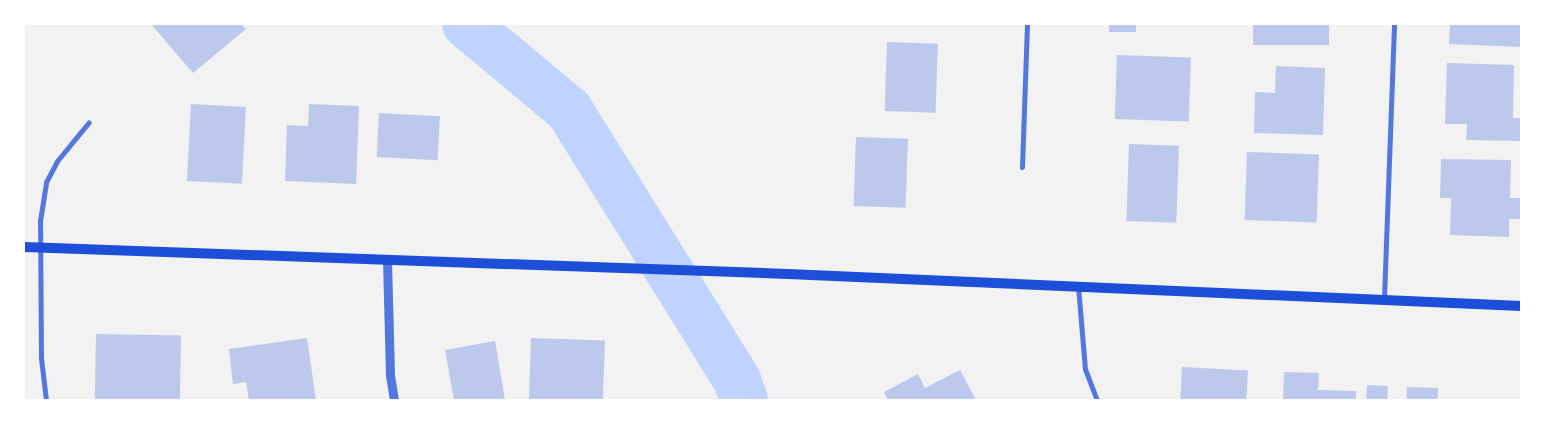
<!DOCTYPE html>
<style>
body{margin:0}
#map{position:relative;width:1545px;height:424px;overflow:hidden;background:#f2f2f2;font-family:"Asap Condensed",sans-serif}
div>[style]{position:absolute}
.river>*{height:48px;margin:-24px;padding:0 24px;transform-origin:24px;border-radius:24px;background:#bfd3fe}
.building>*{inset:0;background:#bdc9ec;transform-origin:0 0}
.minor>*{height:5px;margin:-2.5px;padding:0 2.5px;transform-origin:2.5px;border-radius:2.5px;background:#5277de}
.tertiary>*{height:9px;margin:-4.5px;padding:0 4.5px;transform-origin:4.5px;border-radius:4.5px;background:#5277de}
.secondary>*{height:10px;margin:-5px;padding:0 5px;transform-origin:5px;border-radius:5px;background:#1d4ed8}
span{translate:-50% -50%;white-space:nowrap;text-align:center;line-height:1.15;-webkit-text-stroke:4px #fff;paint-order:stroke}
.frame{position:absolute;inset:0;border:25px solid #fff;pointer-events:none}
</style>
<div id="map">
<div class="river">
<div style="left:466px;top:24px;width:134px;rotate:39.9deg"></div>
<div style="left:569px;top:110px;width:318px;rotate:58.1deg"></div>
<div style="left:737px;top:380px;width:21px;rotate:71deg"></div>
</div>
<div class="building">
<div style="clip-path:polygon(151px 24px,241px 24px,246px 29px,193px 73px)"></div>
<div style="left:1109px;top:24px;width:27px;height:8px"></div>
<div style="left:1253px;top:24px;width:76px;height:21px"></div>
<div style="clip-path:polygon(1450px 24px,1521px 24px,1521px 47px,1449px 44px)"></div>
<div style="left:887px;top:42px;width:51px;height:69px;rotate:2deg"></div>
<div style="left:1117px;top:55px;width:74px;height:64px;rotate:2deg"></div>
<div style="clip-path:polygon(1447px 63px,1514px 65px,1513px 118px,1521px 118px,1521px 141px,1466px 140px,1467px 124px,1445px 124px)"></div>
<div style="clip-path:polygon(1276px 66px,1325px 68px,1323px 135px,1254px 133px,1255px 92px,1275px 93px)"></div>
<div style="left:191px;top:104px;width:55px;height:77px;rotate:3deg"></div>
<div style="clip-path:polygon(309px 104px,359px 106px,356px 184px,285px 181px,287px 125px,308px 126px)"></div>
<div style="left:379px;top:113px;width:61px;height:44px;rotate:3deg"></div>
<div style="left:856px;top:137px;width:52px;height:69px;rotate:2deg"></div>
<div style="left:1129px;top:144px;width:50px;height:77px;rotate:2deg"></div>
<div style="left:1247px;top:152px;width:72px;height:68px;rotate:2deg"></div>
<div style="clip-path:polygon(1441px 159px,1511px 160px,1510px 198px,1521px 198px,1521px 219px,1509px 219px,1509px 237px,1450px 235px,1451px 198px,1440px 198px)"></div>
<div style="left:96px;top:334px;width:85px;height:66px;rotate:1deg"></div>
<div style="clip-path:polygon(307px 338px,316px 400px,249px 400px,246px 382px,233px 384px,229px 349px)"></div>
<div style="left:531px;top:338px;width:74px;height:62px;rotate:2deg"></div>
<div style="clip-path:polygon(495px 341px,505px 400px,454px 400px,445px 350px)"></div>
<div style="left:1182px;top:367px;width:66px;height:33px;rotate:3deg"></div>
<div style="clip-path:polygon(960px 370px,976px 400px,888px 400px,884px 392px,918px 374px,925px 388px)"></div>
<div style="clip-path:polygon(1284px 372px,1319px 373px,1318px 390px,1356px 391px,1356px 400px,1283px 400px)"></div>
<div style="left:1367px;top:385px;width:21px;height:15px;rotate:3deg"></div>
<div style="left:1407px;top:387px;width:31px;height:13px;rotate:2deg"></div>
</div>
<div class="minor">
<div style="left:1022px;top:167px;width:143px;rotate:-88deg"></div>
<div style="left:1078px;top:286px;width:83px;rotate:85.2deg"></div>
<div style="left:1085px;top:369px;width:33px;rotate:69deg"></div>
<div style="left:1384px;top:298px;width:274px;rotate:-87.9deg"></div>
<div style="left:46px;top:400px;width:42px;rotate:-96.8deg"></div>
<div style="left:41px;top:358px;width:137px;rotate:-90.4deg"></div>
<div style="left:40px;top:221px;width:39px;rotate:-81deg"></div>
<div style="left:46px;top:182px;width:24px;rotate:-62deg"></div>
<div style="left:57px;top:161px;width:50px;rotate:-50.6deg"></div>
</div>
<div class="tertiary">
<div style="left:387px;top:260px;width:115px;rotate:88.5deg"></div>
<div style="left:390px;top:375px;width:25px;rotate:81deg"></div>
</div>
<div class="secondary">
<div style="left:24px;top:247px;width:764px;rotate:2.02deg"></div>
<div style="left:788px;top:274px;width:734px;rotate:2.5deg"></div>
</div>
<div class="frame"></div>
</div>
